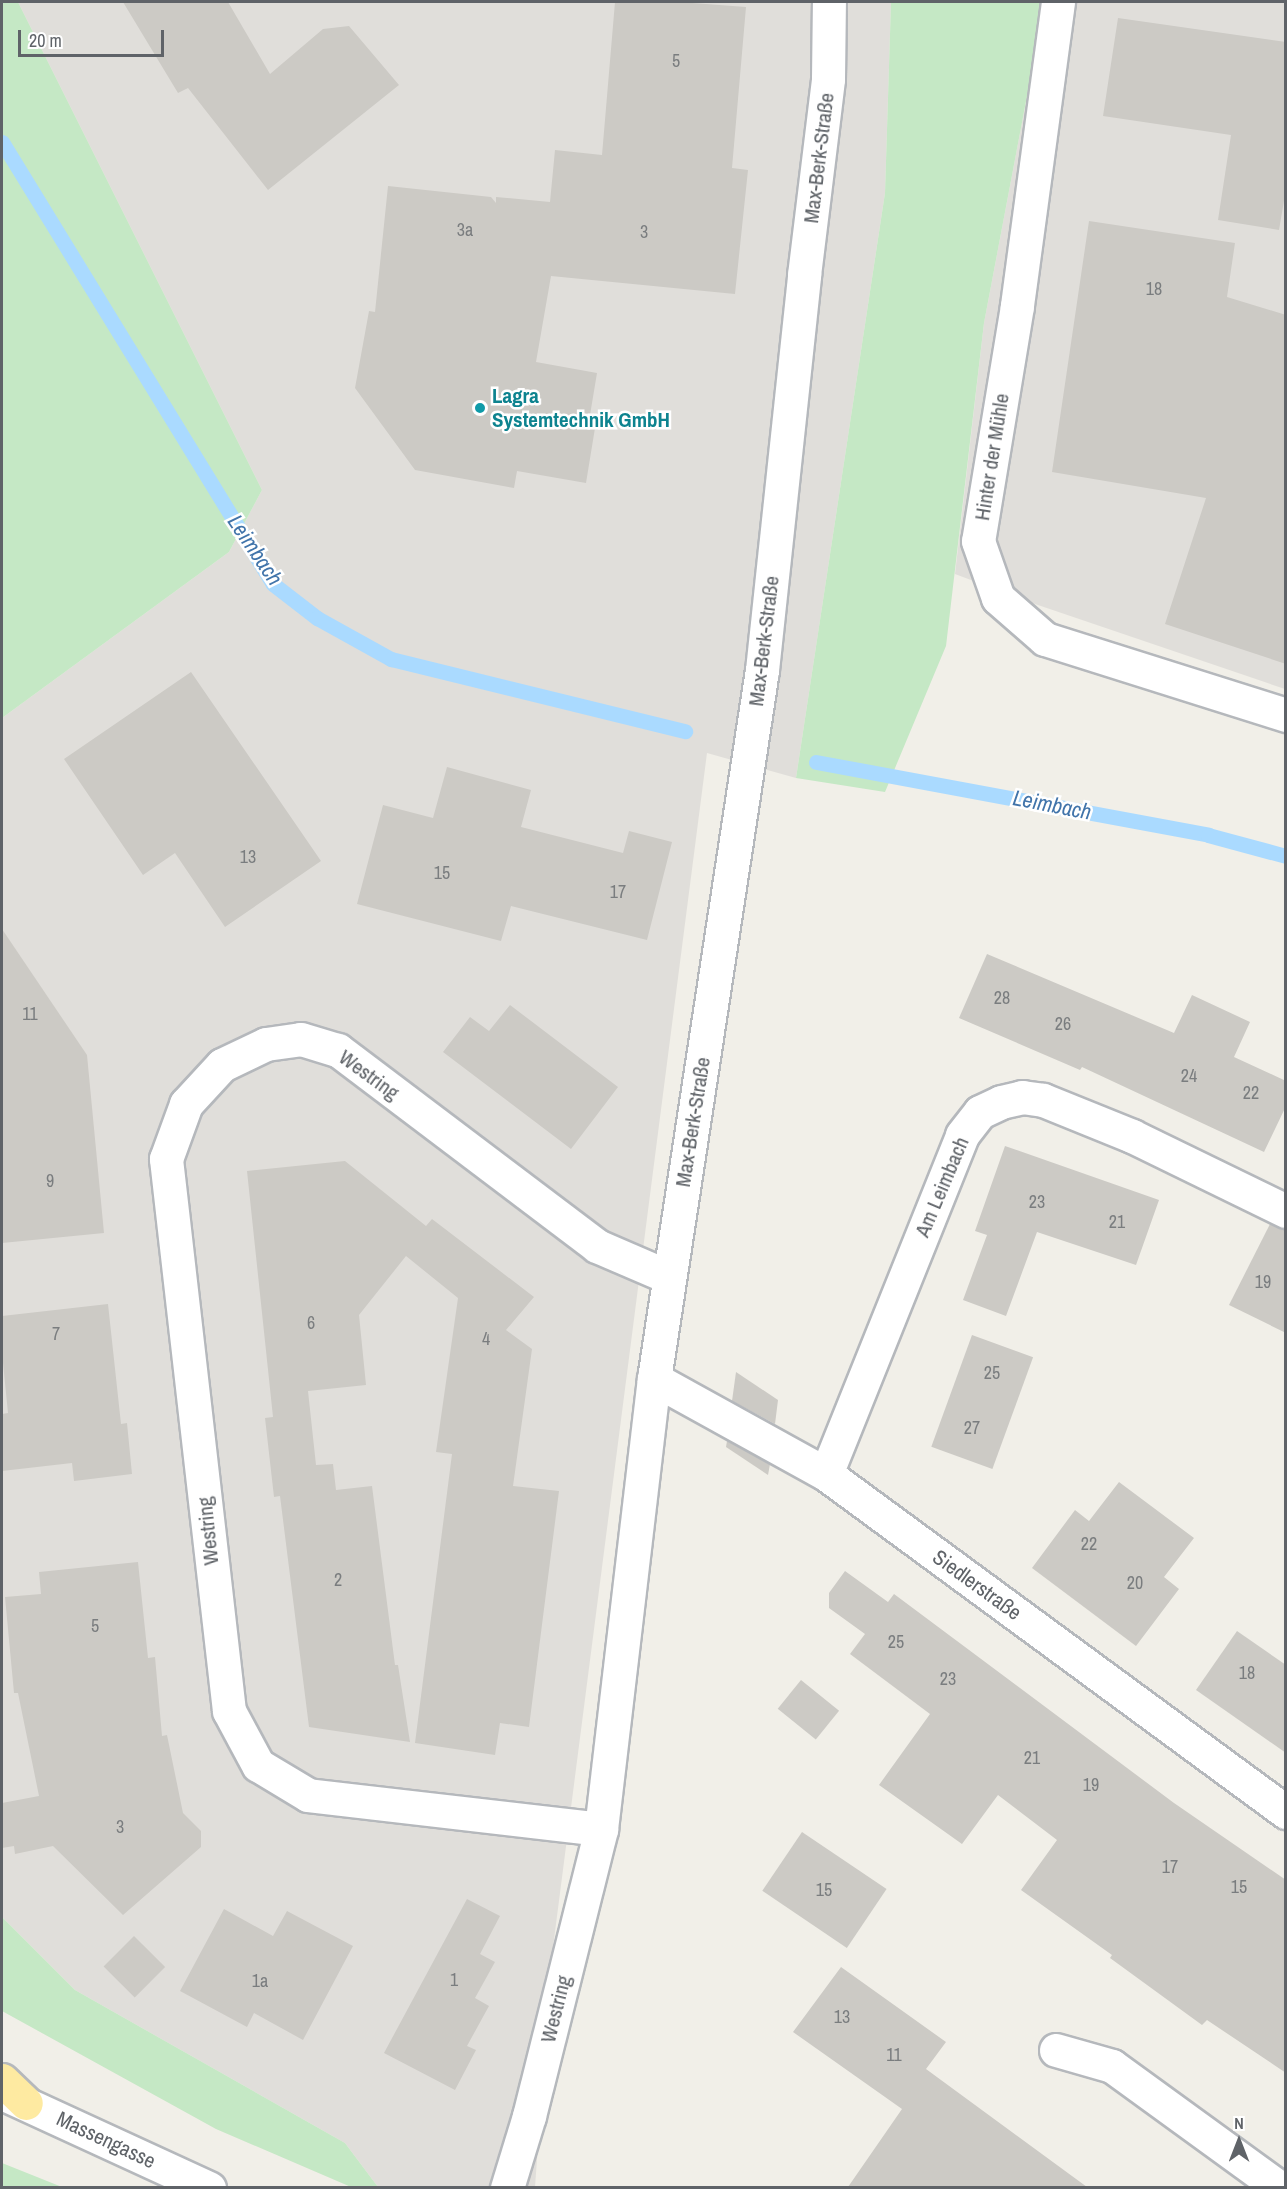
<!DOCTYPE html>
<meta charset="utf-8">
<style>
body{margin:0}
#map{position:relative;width:1287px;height:2189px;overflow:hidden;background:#f1efe8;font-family:"Archivo Narrow",sans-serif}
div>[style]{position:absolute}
.industrial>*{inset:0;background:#e0deda}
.green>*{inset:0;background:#c5e8c5}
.stream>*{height:15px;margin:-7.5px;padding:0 7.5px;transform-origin:7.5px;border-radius:7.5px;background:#aadaff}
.building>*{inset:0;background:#cccac5;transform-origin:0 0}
.roads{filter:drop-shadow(2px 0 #b5b8bc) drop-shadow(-2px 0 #b5b8bc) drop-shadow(0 2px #b5b8bc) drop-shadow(0 -2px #b5b8bc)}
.minor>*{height:33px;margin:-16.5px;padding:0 16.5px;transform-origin:16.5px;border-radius:16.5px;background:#fff}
.secondary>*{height:33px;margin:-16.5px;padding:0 16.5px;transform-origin:16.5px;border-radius:16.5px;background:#fff}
.trunk>*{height:33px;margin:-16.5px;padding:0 16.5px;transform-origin:16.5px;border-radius:16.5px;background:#feeaa1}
.dots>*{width:16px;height:16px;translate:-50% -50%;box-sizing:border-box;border:3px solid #fff;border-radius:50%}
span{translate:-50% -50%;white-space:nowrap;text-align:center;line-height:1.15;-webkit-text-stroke:5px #fff;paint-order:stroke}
.number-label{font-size:18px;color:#7a7d7f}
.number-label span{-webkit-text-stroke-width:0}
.street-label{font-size:21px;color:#5f6368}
.culture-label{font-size:21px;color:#0d838f;font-weight:700}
.left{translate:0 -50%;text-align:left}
.water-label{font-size:22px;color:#4174aa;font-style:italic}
.frame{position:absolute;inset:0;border:3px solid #5f6368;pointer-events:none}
.north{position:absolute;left:1209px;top:2111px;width:60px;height:60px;-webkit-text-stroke:4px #fff;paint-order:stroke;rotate:0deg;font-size:16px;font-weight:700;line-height:24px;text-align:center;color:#5f6368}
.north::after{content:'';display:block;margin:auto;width:21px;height:27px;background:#5f6368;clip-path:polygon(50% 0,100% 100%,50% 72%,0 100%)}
.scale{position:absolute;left:18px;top:30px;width:146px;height:27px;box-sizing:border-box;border:3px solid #5f6368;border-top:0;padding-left:8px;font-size:18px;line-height:21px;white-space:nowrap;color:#5f6368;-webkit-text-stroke:4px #fff;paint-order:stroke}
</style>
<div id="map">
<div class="industrial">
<div style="clip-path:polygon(18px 2px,891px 2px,885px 193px,796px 778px,707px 753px,552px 1955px,535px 2187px,378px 2187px,345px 2143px,75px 1990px,2px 1917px,2px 718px,229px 552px,262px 490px)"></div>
<div style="clip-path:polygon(1048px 2px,1285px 2px,1285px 689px,1035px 604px,955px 574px,984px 323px,1038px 38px)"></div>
</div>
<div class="green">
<div style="clip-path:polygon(2px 2px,18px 2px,262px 490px,229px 552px,2px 718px)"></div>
<div style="clip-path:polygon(891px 2px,1048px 2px,1038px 38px,984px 323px,946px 646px,885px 792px,796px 778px,885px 193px)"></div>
<div style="clip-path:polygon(2px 1917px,75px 1990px,345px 2143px,378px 2187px,351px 2187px,216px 2129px,2px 2011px)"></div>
<div style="clip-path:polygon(2px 2163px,62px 2187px,2px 2187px)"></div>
</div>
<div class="stream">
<div style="left:2px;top:142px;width:518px;rotate:58.49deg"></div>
<div style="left:273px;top:584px;width:56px;rotate:37.7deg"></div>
<div style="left:317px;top:618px;width:85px;rotate:29deg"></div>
<div style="left:391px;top:659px;width:303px;rotate:13.8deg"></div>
<div style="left:816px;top:762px;width:399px;rotate:10.5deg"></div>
<div style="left:1208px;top:835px;width:81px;rotate:15.1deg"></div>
</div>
<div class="building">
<div style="clip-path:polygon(123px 2px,228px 2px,270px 74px,323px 29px,349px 26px,399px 85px,268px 190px,188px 88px,178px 93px)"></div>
<div style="clip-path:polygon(615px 2px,679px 2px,746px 7px,732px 168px,748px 170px,735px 294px,551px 276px,536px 362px,597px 373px,588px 427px,595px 428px,586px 483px,517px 471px,514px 488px,415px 470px,355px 388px,369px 311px,375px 312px,388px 186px,491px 197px,496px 203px,496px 197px,550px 202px,555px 150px,602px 155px)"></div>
<div style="clip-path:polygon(1118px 18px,1286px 42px,1286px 189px,1279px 230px,1218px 220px,1231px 135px,1103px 116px)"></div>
<div style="clip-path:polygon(1089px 221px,1235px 243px,1227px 297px,1286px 315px,1286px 664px,1165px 624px,1206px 498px,1052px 472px)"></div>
<div style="clip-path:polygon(191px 672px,321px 861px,225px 927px,175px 853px,143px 875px,64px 759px)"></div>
<div style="clip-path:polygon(447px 767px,531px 790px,521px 827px,623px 853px,629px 831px,672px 842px,647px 940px,511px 906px,501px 941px,357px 904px,383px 805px,433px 818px)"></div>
<div style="clip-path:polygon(2px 929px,87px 1055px,104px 1233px,2px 1243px)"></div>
<div style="clip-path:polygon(987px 954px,1174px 1033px,1192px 995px,1250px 1022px,1234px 1057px,1286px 1081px,1286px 1106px,1264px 1152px,1082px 1067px,1080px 1070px,959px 1018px)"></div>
<div style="clip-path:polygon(510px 1005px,618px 1087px,571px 1149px,443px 1052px,470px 1017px,489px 1031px)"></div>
<div style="clip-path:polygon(1005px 1146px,1159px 1200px,1136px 1265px,1037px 1232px,1006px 1316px,963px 1300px,987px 1235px,975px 1231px)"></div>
<div style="clip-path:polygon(345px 1161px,426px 1226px,432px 1219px,534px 1297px,506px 1330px,532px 1349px,513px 1486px,559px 1491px,529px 1727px,500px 1723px,495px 1755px,415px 1743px,452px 1454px,436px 1452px,458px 1298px,406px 1256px,359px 1315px,366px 1385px,308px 1391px,316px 1465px,333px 1464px,336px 1490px,372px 1486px,395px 1665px,398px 1665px,410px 1742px,309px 1727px,280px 1496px,274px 1497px,265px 1418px,273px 1417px,247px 1171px)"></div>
<div style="clip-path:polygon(1270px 1224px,1286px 1229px,1286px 1333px,1229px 1305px)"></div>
<div style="clip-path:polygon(108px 1304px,121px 1424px,127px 1423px,132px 1474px,74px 1481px,72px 1463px,2px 1471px,2px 1414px,8px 1413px,2px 1353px,2px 1316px)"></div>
<div style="left:972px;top:1335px;width:65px;height:119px;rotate:20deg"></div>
<div style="clip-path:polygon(736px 1372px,778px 1400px,775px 1424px,732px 1401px)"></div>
<div style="clip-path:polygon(727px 1441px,770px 1464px,768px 1475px,726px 1447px)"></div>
<div style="clip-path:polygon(1119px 1482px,1194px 1538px,1164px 1577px,1179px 1589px,1136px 1646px,1032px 1568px,1075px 1510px,1089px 1521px)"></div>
<div style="clip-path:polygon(138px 1562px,148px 1658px,155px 1657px,162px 1736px,167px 1735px,183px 1813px,201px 1831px,201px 1847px,123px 1915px,53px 1846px,15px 1854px,14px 1846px,2px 1848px,2px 1803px,39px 1796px,18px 1693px,14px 1693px,5px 1597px,41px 1594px,39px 1572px)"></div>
<div style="clip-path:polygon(845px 1571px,888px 1602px,894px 1594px,1174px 1803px,1286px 1880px,1286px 2073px,1207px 2020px,1202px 2025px,1110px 1958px,1112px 1955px,1021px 1890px,1057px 1840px,998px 1795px,962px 1844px,879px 1785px,930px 1714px,850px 1654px,865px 1634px,829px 1608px,829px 1593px)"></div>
<div style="clip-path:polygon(1237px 1631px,1286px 1665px,1286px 1753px,1196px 1690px)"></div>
<div style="left:801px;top:1680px;width:49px;height:37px;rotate:39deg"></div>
<div style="left:802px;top:1832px;width:102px;height:71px;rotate:34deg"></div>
<div style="clip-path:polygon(467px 1899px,500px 1916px,480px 1954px,495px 1962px,475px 1998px,489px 2006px,467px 2046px,476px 2050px,455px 2090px,384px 2053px)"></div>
<div style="clip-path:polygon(224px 1909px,273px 1936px,287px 1911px,353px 1946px,303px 2040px,254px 2013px,247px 2027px,180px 1991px)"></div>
<div style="left:134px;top:1936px;width:44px;height:43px;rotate:45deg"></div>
<div style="clip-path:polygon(841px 1967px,946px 2042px,926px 2069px,1087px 2187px,848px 2187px,902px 2109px,793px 2032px)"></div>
</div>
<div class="roads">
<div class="minor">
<div style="left:1058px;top:2px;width:307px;rotate:97.7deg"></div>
<div style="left:1017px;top:306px;width:238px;rotate:99.4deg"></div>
<div style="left:978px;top:541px;width:60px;rotate:70.7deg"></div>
<div style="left:998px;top:598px;width:62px;rotate:41.1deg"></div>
<div style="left:1045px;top:639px;width:253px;rotate:17.5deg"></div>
<div style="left:654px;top:1379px;width:196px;rotate:28.9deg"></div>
<div style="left:826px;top:1474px;width:571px;rotate:36.31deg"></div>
<div style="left:826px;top:1474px;width:365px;rotate:-68.1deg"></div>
<div style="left:962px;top:1135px;width:29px;rotate:-52deg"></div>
<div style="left:980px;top:1112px;width:23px;rotate:-25deg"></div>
<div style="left:1001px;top:1102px;width:22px;rotate:-13deg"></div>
<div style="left:1022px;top:1097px;width:21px;rotate:8deg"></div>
<div style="left:1043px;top:1100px;width:96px;rotate:22deg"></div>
<div style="left:1132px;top:1136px;width:171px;rotate:26deg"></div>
<div style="left:601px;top:1829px;width:295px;rotate:-173.4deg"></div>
<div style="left:308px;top:1795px;width:58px;rotate:-149deg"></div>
<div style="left:258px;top:1765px;width:61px;rotate:-118.2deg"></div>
<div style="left:229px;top:1711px;width:556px;rotate:-96.51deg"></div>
<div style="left:166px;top:1159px;width:59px;rotate:-70deg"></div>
<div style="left:186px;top:1104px;width:53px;rotate:-47.3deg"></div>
<div style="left:222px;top:1065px;width:49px;rotate:-25.5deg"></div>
<div style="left:266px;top:1044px;width:35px;rotate:-8deg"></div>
<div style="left:301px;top:1039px;width:39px;rotate:17deg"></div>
<div style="left:338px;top:1050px;width:325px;rotate:37.1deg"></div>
<div style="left:597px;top:1246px;width:78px;rotate:23.3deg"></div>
<div style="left:1056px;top:2050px;width:58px;rotate:15.9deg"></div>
<div style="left:1112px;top:2066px;width:208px;rotate:36deg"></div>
<div style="left:507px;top:2188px;width:75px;rotate:-73deg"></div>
<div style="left:529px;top:2116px;width:296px;rotate:-75.9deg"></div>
<div style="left:601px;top:1829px;width:453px;rotate:-83.3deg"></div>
<div style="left:654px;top:1379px;width:717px;rotate:-81.34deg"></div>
<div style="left:762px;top:670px;width:397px;rotate:-83.9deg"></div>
<div style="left:804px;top:275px;width:197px;rotate:-83deg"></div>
<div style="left:828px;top:79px;width:77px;rotate:-89.3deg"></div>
</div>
<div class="secondary">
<div style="left:2px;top:2093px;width:228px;rotate:24.7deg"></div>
</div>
<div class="trunk">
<div style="left:2px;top:2080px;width:33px;rotate:44deg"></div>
</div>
</div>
<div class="dots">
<div style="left:480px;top:408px;background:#0f9aa8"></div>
</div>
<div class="number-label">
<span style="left:676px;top:61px">5</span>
<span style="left:465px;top:230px">3a</span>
<span style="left:644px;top:232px">3</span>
<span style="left:1154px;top:289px">18</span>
<span style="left:248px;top:857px">13</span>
<span style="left:442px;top:873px">15</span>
<span style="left:618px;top:892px">17</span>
<span style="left:1002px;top:998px">28</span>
<span style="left:30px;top:1014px">11</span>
<span style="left:1063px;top:1024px">26</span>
<span style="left:1189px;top:1076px">24</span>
<span style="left:1251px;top:1093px">22</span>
<span style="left:50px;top:1181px">9</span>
<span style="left:1037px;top:1202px">23</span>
<span style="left:1117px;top:1222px">21</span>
<span style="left:1263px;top:1282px">19</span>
<span style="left:311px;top:1323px">6</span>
<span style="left:56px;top:1334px">7</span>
<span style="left:486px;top:1339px">4</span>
<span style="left:992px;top:1373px">25</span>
<span style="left:972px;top:1428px">27</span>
<span style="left:1089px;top:1544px">22</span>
<span style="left:338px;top:1580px">2</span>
<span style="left:1135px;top:1583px">20</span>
<span style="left:95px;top:1626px">5</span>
<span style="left:896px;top:1642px">25</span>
<span style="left:1247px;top:1673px">18</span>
<span style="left:948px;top:1679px">23</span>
<span style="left:1032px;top:1758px">21</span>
<span style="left:1091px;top:1785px">19</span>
<span style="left:120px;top:1827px">3</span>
<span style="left:1170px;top:1867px">17</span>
<span style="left:1239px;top:1887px">15</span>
<span style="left:824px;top:1890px">15</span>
<span style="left:454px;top:1980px">1</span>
<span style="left:260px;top:1981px">1a</span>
<span style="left:842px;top:2017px">13</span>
<span style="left:894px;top:2055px">11</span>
</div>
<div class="street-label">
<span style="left:819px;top:158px;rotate:-83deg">Max-Berk-Straße</span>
<span style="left:992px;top:457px;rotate:-81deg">Hinter der Mühle</span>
<span style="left:764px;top:641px;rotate:-83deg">Max-Berk-Straße</span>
<span style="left:369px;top:1075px;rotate:36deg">Westring</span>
<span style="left:693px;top:1122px;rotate:-81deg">Max-Berk-Straße</span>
<span style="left:942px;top:1187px;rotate:-67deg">Am Leimbach</span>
<span style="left:208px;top:1531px;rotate:-96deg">Westring</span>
<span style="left:977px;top:1585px;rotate:36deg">Siedlerstraße</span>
<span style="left:556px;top:2009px;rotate:-76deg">Westring</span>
<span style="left:106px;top:2140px;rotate:25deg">Massengasse</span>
</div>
<div class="culture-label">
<span class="left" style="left:492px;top:408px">Lagra<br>Systemtechnik GmbH</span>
</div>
<div class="water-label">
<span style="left:255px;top:550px;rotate:56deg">Leimbach</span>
<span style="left:1052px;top:805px;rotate:11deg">Leimbach</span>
</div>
<div class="frame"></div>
<div class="north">N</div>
<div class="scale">20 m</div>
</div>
